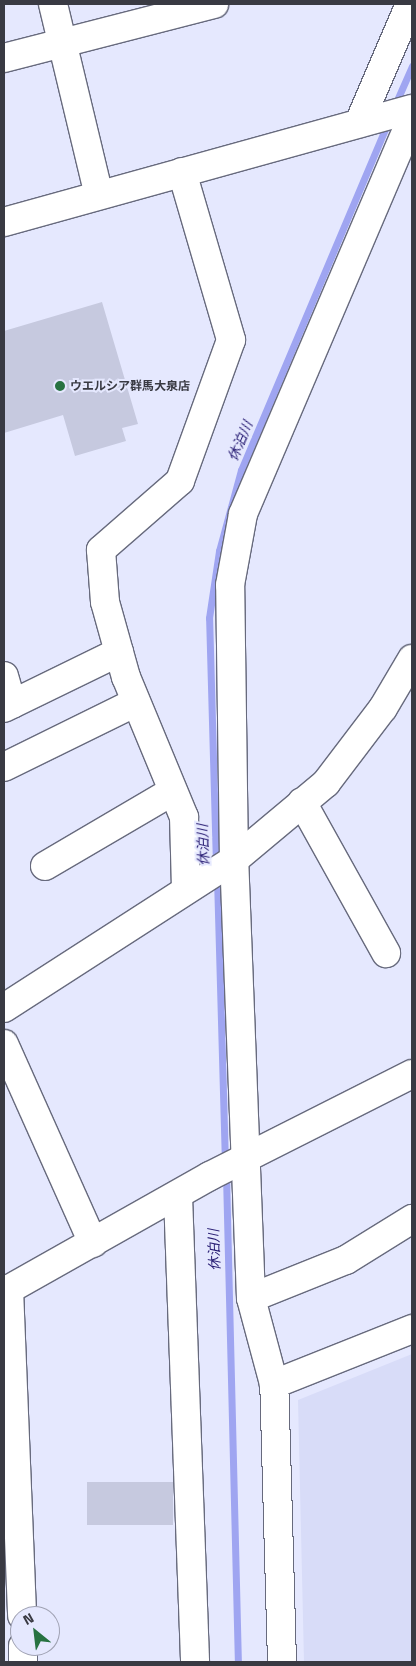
<!DOCTYPE html>
<meta charset="utf-8">
<style>
body{margin:0}
#map{position:relative;width:416px;height:1666px;overflow:hidden;background:#e5e8fe;font-family:"Titillium Web","Noto Sans JP",sans-serif}
div>[style]{position:absolute}
.built>*{inset:0;background:#d8dcf8}
.stream>*{height:7px;margin:-3.5px;padding:0 3.5px;transform-origin:3.5px;border-radius:3.5px;background:#9fa5f1}
.building>*{inset:0;background:#c6c9df;transform-origin:0 0}
.roads{filter:drop-shadow(1px 0 #676a7d) drop-shadow(-1px 0 #676a7d) drop-shadow(0 1px #676a7d) drop-shadow(0 -1px #676a7d)}
.street>*{height:28px;margin:-14px;padding:0 14px;transform-origin:14px;border-radius:14px;background:#fff}
.secondary>*{height:28px;margin:-14px;padding:0 14px;transform-origin:14px;border-radius:14px;background:#fff}
.dots>*{width:14px;height:14px;translate:-50% -50%;box-sizing:border-box;border:2px solid #e5e8fe;border-radius:50%}
span{translate:-50% -50%;white-space:nowrap;text-align:center;line-height:1.15;-webkit-text-stroke:4px #e5e8fe;paint-order:stroke}
.poi-label{font-size:12px;color:#393a43;font-weight:700}
.left{translate:0 -50%;text-align:left}
.water-label{font-size:14px;color:#271c73;font-style:italic}
.frame{position:absolute;inset:0;border:5px solid #393a43;pointer-events:none}
.north{position:absolute;left:10px;top:1606px;width:50px;height:50px;box-sizing:border-box;background:#e5e8fe;border:1px solid #a0a2b3;border-radius:50%;rotate:331deg;font-size:14px;font-weight:700;line-height:20px;text-align:center;color:#393a43}
.north::after{content:'';display:block;margin:auto;width:18px;height:22px;background:#277241;clip-path:polygon(50% 0,100% 100%,50% 72%,0 100%)}
</style>
<div id="map">
<div class="built">
<div style="clip-path:polygon(412px 1354px,412px 1662px,304px 1662px,298px 1400px)"></div>
</div>
<div class="stream">
<div style="left:394px;top:107px;width:45px;rotate:-66.3deg"></div>
<div style="left:216px;top:865px;width:247px;rotate:-91.6deg"></div>
<div style="left:209px;top:618px;width:68px;rotate:-81.5deg"></div>
<div style="left:219px;top:551px;width:84px;rotate:-74.8deg"></div>
<div style="left:241px;top:470px;width:376px;rotate:-67.1deg"></div>
<div style="left:217px;top:878px;width:284px;rotate:88.4deg"></div>
<div style="left:226px;top:1175px;width:487px;rotate:88.6deg"></div>
</div>
<div class="building">
<div style="clip-path:polygon(102px 302px,138px 424px,122px 428px,126px 441px,75px 456px,63px 415px,4px 433px,4px 331px)"></div>
<div style="left:173px;top:1482px;width:43px;height:86px;rotate:90deg"></div>
</div>
<div class="roads">
<div class="street">
<div style="left:53px;top:4px;width:196px;rotate:76.5deg"></div>
<div style="left:4px;top:58px;width:217px;rotate:-14.4deg"></div>
<div style="left:359px;top:123px;width:129px;rotate:-66.8deg"></div>
<div style="left:182px;top:172px;width:175px;rotate:73.7deg"></div>
<div style="left:231px;top:340px;width:150px;rotate:109.9deg"></div>
<div style="left:180px;top:481px;width:105px;rotate:138.9deg"></div>
<div style="left:101px;top:550px;width:52px;rotate:85.6deg"></div>
<div style="left:105px;top:602px;width:78px;rotate:74.4deg"></div>
<div style="left:126px;top:677px;width:152px;rotate:67.5deg"></div>
<div style="left:184px;top:817px;width:73px;rotate:88.4deg"></div>
<div style="left:4px;top:676px;width:29px;rotate:74deg"></div>
<div style="left:4px;top:708px;width:128px;rotate:-26deg"></div>
<div style="left:4px;top:767px;width:147px;rotate:-26.2deg"></div>
<div style="left:302px;top:802px;width:173px;rotate:60.9deg"></div>
<div style="left:45px;top:866px;width:148px;rotate:-30.4deg"></div>
<div style="left:4px;top:1008px;width:274px;rotate:-32.8deg"></div>
<div style="left:234px;top:860px;width:120px;rotate:-39.9deg"></div>
<div style="left:326px;top:783px;width:94px;rotate:-52.8deg"></div>
<div style="left:383px;top:708px;width:57px;rotate:-59.4deg"></div>
<div style="left:4px;top:1044px;width:218px;rotate:65.9deg"></div>
<div style="left:178px;top:1196px;width:466px;rotate:87.9deg"></div>
<div style="left:9px;top:1289px;width:327px;rotate:87.7deg"></div>
<div style="left:4px;top:1292px;width:236px;rotate:-29.4deg"></div>
<div style="left:210px;top:1176px;width:226px;rotate:-26.8deg"></div>
<div style="left:251px;top:1298px;width:102px;rotate:-21.8deg"></div>
<div style="left:346px;top:1260px;width:78px;rotate:-31.8deg"></div>
<div style="left:274px;top:1384px;width:89px;rotate:-105deg"></div>
<div style="left:251px;top:1298px;width:438px;rotate:-92.2deg"></div>
<div style="left:234px;top:860px;width:275px;rotate:-90.8deg"></div>
<div style="left:230px;top:585px;width:72px;rotate:-79.6deg"></div>
<div style="left:243px;top:514px;width:431px;rotate:-66.9deg"></div>
<div style="left:23px;top:1646px;width:16px;rotate:90deg"></div>
</div>
<div class="secondary">
<div style="left:4px;top:222px;width:423px;rotate:-15.5deg"></div>
<div style="left:282px;top:1662px;width:278px;rotate:-91.6deg"></div>
<div style="left:274px;top:1384px;width:149px;rotate:-21.7deg"></div>
</div>
</div>
<div class="dots">
<div style="left:60px;top:386px;background:#277241"></div>
</div>
<div class="poi-label">
<span class="left" style="left:70px;top:386px">ウエルシア群馬大泉店</span>
</div>
<div class="water-label">
<span style="left:240px;top:441px;rotate:-67deg">休泊川</span>
<span style="left:203px;top:845px;rotate:-92deg">休泊川</span>
<span style="left:214px;top:1250px;rotate:-92deg">休泊川</span>
</div>
<div class="frame"></div>
<div class="north">N</div>
</div>
